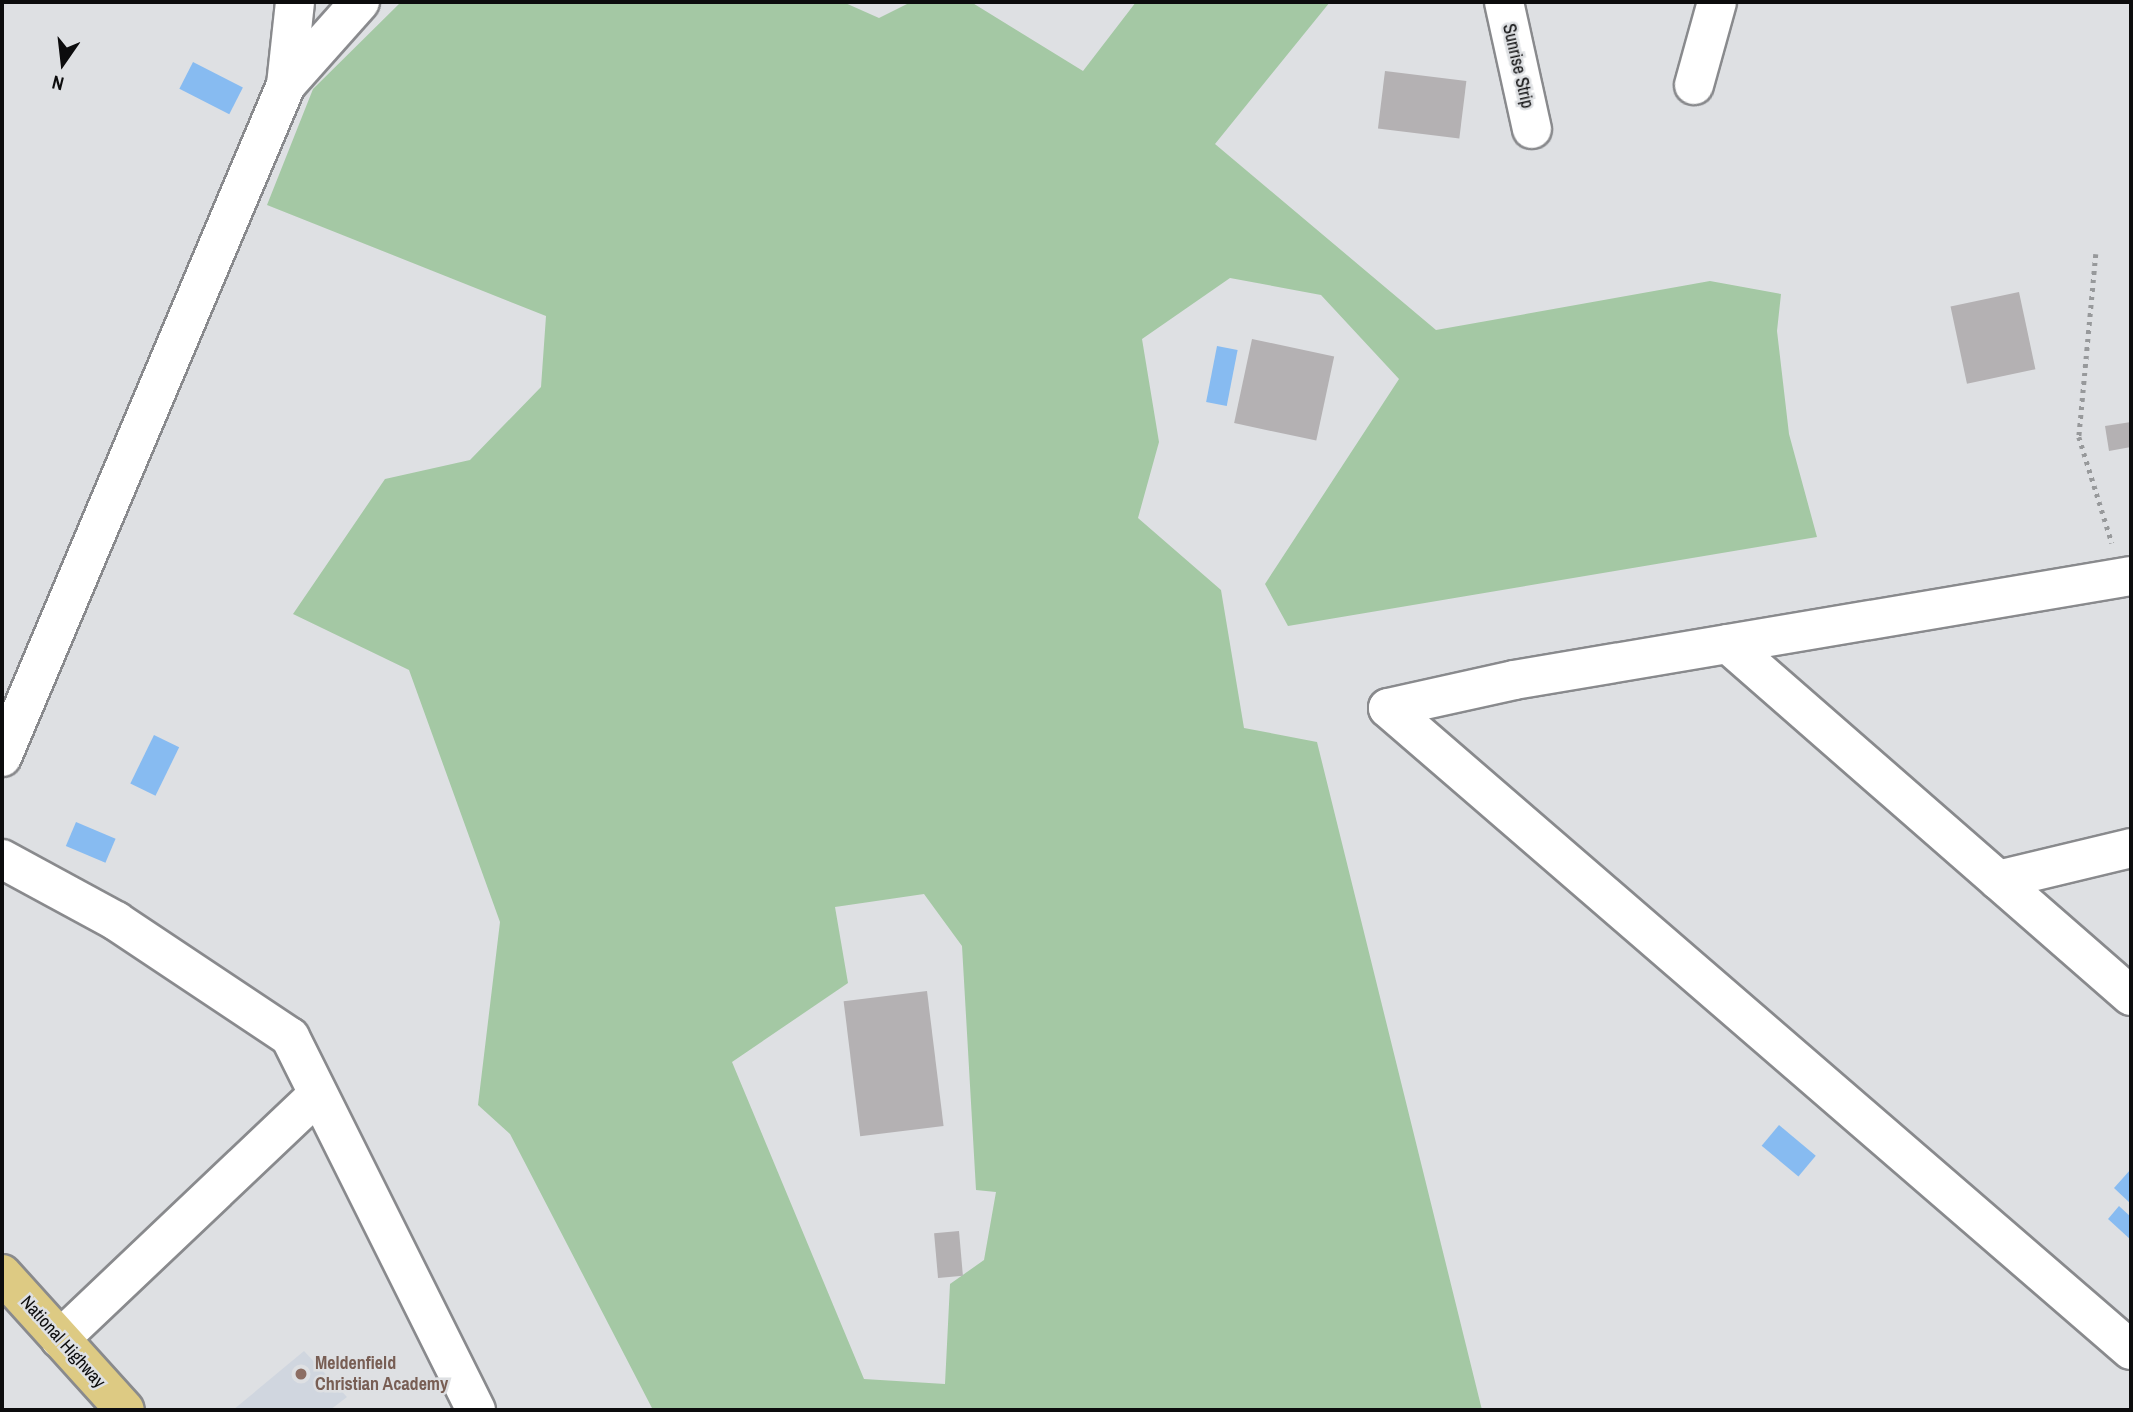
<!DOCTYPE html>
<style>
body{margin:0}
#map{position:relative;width:2133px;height:1412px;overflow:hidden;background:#dee0e3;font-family:"Archivo Narrow",sans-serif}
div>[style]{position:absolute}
.built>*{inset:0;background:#d0d6df}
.green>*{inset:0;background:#a4c8a4}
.water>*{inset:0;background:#87bbf1;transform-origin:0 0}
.building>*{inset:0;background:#b4b1b3;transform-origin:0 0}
.path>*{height:4.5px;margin-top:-2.25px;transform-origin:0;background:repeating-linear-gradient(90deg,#97999b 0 3.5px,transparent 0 8.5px)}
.roads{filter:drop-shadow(2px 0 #898a8d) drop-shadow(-2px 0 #898a8d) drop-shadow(0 2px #898a8d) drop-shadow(0 -2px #898a8d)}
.minor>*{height:38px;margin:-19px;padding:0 19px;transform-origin:19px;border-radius:19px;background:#fff}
.major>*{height:38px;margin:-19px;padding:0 19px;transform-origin:19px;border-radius:19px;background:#ddca83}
.dots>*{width:19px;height:19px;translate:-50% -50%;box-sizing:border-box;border:4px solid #dee0e3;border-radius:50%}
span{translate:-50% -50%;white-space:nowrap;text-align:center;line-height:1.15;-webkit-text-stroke:5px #dee0e3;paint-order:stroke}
.street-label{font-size:18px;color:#0c0c0d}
.education-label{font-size:18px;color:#785e54;font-weight:700}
.left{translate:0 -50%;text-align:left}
.frame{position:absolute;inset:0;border:4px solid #0c0c0d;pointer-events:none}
.north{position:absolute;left:28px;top:28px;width:70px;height:70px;-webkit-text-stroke:5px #dee0e3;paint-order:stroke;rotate:194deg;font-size:19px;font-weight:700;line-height:28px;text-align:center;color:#0c0c0d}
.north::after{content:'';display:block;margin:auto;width:24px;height:32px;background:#0c0c0d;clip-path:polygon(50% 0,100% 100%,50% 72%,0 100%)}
</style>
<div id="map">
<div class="built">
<div style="clip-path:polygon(304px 1351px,347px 1397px,330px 1410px,233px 1410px)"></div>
</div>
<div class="green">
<div style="clip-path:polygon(evenodd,401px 2px,843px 2px,879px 18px,911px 2px,971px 2px,1083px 71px,1136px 2px,1330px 2px,1215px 144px,1436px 330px,1710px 281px,1781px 294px,1777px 331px,1789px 434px,1817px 537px,1288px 626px,1265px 584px,1399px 379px,1321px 295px,1230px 278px,1142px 339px,1159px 442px,1138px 518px,1221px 590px,1244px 728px,1317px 742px,1482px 1410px,653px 1410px,510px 1134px,478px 1105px,500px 922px,409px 670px,293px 614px,385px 479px,470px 460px,541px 387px,546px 316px,267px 205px,313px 89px,401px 2px,924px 894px,962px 946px,976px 1190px,996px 1192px,984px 1260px,950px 1284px,945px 1384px,864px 1379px,732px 1062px,848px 983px,835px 907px,924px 894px)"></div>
</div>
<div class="water">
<div style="left:193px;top:62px;width:56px;height:30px;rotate:27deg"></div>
<div style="left:1217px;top:346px;width:21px;height:57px;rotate:11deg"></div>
<div style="left:154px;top:735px;width:28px;height:54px;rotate:26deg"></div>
<div style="left:76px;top:822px;width:43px;height:26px;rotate:23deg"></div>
<div style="left:1779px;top:1125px;width:48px;height:27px;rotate:40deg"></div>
<div style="clip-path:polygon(2131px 1169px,2131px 1204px,2114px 1188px)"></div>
<div style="clip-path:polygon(2119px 1206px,2131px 1217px,2131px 1240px,2108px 1219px)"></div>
</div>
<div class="building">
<div style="left:1385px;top:71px;width:82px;height:58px;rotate:7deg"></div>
<div style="left:2019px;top:292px;width:79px;height:70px;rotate:78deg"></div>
<div style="left:1252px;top:339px;width:84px;height:86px;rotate:12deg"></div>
<div style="clip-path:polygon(2131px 422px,2131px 447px,2109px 451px,2105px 426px)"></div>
<div style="left:927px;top:991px;width:136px;height:84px;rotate:83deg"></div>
<div style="left:959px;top:1231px;width:45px;height:25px;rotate:85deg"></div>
</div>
<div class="path">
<div style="left:2096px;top:254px;width:184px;rotate:95.3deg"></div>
<div style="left:2079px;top:437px;width:111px;rotate:72.7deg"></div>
</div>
<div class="roads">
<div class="minor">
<div style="left:1504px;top:2px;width:130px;rotate:77.6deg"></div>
<div style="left:286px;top:85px;width:111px;rotate:-48.3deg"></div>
<div style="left:1694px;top:85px;width:86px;rotate:-74.5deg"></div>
<div style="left:1728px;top:644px;width:535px;rotate:41.14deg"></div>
<div style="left:1388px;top:708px;width:982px;rotate:40.83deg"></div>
<div style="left:1388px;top:708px;width:129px;rotate:-12.5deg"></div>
<div style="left:1514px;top:680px;width:626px;rotate:-9.57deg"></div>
<div style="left:2px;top:757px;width:730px;rotate:-67.09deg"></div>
<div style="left:286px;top:85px;width:83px;rotate:-83.8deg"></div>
<div style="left:2px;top:859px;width:130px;rotate:28.5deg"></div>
<div style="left:116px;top:921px;width:209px;rotate:33.7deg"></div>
<div style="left:290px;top:1037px;width:417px;rotate:63.5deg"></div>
<div style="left:1998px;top:880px;width:137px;rotate:-13.5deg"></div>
<div style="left:60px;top:1339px;width:352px;rotate:-43.5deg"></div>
</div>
<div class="major">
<div style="left:2px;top:1274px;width:183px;rotate:47.9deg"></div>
</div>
</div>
<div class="dots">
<div style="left:301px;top:1374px;background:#8d6e63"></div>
</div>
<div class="street-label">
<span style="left:1518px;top:66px;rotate:77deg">Sunrise Strip</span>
<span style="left:63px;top:1342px;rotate:48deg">National Highway</span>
</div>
<div class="education-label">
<span class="left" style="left:315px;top:1374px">Meldenfield<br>Christian Academy</span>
</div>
<div class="frame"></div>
<div class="north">N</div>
</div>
